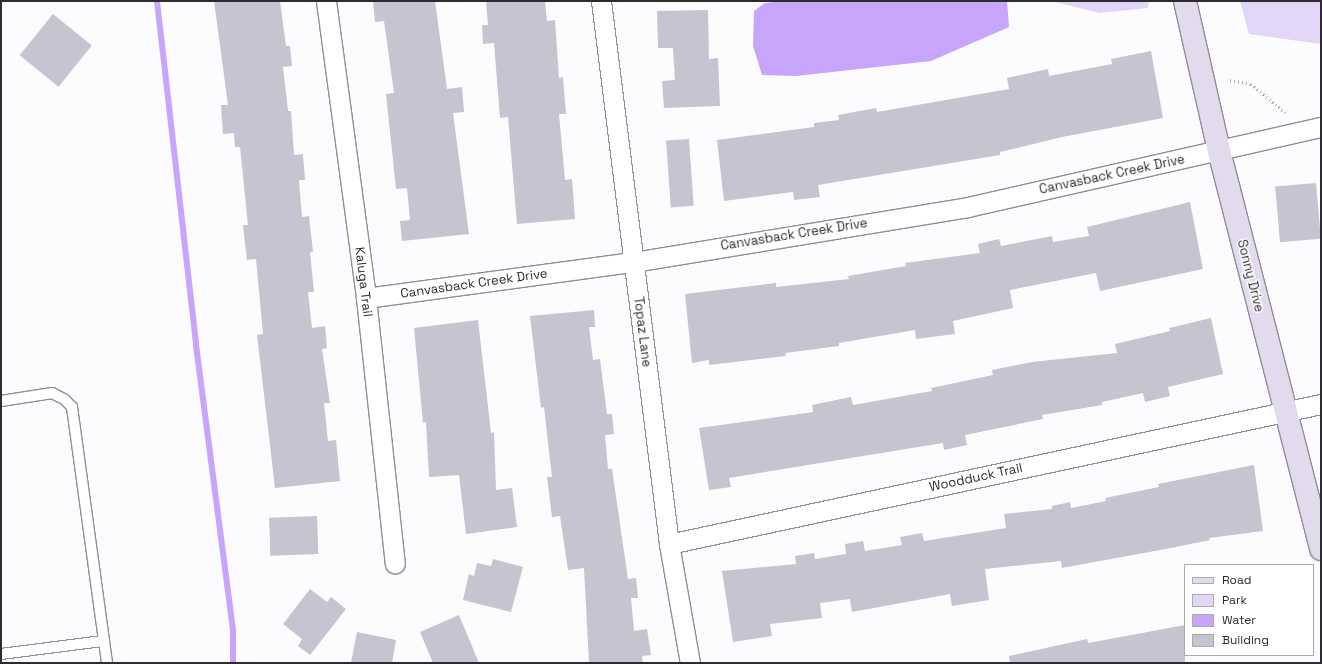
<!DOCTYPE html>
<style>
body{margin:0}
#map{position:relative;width:1322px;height:664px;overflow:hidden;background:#fcfbfe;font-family:"Space Grotesk",sans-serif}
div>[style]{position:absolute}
.green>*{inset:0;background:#e2d6f8}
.water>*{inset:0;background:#c6a5fa}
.stream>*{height:6px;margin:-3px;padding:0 3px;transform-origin:3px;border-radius:3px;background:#c6a5fa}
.building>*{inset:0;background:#c8c3d0;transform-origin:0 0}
.path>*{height:2.5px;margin-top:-1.25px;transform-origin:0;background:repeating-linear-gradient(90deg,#a6a5a8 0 1px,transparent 0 4px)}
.roads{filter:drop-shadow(1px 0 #918c99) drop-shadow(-1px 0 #918c99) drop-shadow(0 1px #918c99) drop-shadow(0 -1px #918c99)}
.lane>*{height:10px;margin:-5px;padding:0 5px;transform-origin:5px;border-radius:5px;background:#fff}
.street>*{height:19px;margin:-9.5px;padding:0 9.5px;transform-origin:9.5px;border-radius:9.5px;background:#fff}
.secondary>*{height:22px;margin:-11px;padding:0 11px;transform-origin:11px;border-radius:11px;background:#e2dbee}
span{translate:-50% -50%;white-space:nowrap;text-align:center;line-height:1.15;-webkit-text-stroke:3px #fff;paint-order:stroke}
.street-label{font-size:13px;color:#2c2b30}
.frame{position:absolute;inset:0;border:2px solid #2c2b30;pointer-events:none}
.legend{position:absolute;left:1184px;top:564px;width:130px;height:92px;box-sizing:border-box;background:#fff;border:1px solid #abaaac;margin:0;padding:5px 7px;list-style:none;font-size:12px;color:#2c2b30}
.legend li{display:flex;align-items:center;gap:8px;height:20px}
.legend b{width:20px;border:1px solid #abaaac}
</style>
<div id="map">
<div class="green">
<div style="clip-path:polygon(1051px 1px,1149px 1px,1148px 8px,1099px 13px)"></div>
<div style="clip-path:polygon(1240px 1px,1321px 1px,1321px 44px,1249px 34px)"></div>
</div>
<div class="water">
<div style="clip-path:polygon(783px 1px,1007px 1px,1009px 27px,931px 61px,796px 76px,762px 75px,753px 46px,754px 11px,765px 3px)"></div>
</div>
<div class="stream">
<div style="left:157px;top:1px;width:346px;rotate:83.5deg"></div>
<div style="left:196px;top:345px;width:287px;rotate:82.6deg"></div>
<div style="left:233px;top:630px;width:33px;rotate:90deg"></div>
</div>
<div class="building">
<div style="clip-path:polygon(214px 1px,280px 1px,286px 46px,290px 46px,292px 66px,283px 67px,288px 111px,291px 111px,294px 155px,303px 154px,305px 180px,299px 180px,302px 217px,309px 216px,313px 252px,310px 252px,314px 292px,308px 292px,312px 328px,325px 326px,327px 348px,322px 349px,330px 403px,324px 403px,328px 441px,336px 440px,340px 481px,275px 488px,257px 335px,263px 334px,256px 259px,247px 260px,243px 225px,248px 225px,240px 147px,235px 147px,234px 133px,223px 134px,221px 105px,228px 105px)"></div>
<div style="clip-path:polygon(373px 1px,435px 1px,447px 89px,462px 87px,464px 112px,453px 113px,469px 234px,402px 241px,400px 221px,410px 220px,407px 188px,396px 189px,386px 94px,394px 93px,384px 21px,375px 22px)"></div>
<div style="clip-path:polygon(486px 1px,545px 1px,547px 21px,555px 20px,559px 78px,563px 77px,566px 114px,559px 114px,565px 180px,572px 179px,575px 219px,517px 224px,508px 117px,500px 118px,494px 43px,483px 44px,482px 25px,488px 25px)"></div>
<div style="clip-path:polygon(708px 10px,709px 59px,718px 58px,720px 106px,664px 108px,662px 81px,675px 80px,673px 48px,658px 48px,657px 11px)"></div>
<div style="left:53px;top:14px;width:50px;height:53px;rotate:39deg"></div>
<div style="clip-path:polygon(1151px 51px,1163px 118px,1062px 137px,1000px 152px,1000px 155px,818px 185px,820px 197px,794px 200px,793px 192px,724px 201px,717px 140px,814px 127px,814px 123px,839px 120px,838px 115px,876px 108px,877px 112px,1009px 89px,1007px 78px,1048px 69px,1049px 76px,1112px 64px,1111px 59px)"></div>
<div style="left:689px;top:139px;width:67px;height:23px;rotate:86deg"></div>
<div style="left:1316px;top:183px;width:56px;height:41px;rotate:85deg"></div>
<div style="clip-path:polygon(1190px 202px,1203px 269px,1100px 291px,1096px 273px,1010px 290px,1013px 308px,953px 321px,955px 334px,916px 339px,915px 330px,839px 343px,839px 346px,785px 353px,786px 356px,709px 365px,709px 360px,692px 363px,685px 294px,776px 283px,776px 287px,849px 279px,848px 276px,906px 266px,905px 263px,980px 253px,978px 244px,999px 239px,1001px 246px,1052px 236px,1053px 242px,1089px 236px,1087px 227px)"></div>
<div style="clip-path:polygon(594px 310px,595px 327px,589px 327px,593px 360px,600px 359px,607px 414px,612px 414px,614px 434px,605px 435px,608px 469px,612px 469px,628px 579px,636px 578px,638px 598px,631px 598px,634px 631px,647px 629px,651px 655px,642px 656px,643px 663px,589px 663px,584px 568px,568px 570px,560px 516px,552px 517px,547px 477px,552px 477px,544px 407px,541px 408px,530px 316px)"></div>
<div style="clip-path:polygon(1211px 318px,1223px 374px,1168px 387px,1170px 396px,1145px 402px,1143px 393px,1102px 402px,1102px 405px,1042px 415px,1043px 419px,965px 435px,967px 445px,944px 450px,943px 443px,729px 478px,731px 487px,709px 490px,699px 428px,813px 412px,812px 405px,851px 397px,853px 405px,932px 391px,931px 388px,993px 375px,992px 370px,1032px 362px,1117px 353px,1115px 344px,1170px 331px,1169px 328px)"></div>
<div style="clip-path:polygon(478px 320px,491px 433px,494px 432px,496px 490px,512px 488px,517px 527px,466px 534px,459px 475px,429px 477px,426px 422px,423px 423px,414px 328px)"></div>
<div style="clip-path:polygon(1254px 465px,1263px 531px,1209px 538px,1210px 540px,1171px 548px,1062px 568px,1061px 561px,985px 569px,989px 600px,952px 606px,950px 594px,852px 612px,850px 599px,820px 603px,822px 618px,770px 624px,772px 636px,733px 642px,722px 571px,796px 564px,795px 556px,814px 553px,815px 559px,846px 554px,845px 544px,863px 541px,865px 551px,902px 545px,900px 537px,922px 533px,924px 541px,1006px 528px,1004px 514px,1052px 509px,1052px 506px,1070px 502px,1071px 508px,1106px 501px,1105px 498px,1159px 487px,1158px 484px)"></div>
<div style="left:317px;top:516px;width:38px;height:48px;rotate:88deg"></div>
<div style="clip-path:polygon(493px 559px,523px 567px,511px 612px,463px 600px,469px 574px,474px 576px,477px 563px,491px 566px)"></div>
<div style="clip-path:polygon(310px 589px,327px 602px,331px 597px,346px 609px,310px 655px,298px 646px,302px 639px,283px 624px)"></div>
<div style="clip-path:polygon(459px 615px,479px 663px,433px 663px,420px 632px)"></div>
<div style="clip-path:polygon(1185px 625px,1185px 663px,1010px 663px,1009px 656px,1087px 639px,1088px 643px)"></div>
<div style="clip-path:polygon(357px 632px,396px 640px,392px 663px,351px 663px)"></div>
</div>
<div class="path">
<div style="left:1230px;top:80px;width:21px;rotate:11deg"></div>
<div style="left:1251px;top:84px;width:47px;rotate:39.8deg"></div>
</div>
<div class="roads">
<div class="lane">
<div style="left:1px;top:401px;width:52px;rotate:-8.9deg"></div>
<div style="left:52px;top:393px;width:13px;rotate:27deg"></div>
<div style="left:64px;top:399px;width:11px;rotate:45deg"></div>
<div style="left:72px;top:407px;width:258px;rotate:82.2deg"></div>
<div style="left:1px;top:654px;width:103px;rotate:-7.3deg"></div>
</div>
<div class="street">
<div style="left:326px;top:1px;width:300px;rotate:82.3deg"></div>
<div style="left:366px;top:298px;width:267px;rotate:83.8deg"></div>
<div style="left:601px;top:1px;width:547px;rotate:82.86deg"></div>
<div style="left:669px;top:544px;width:121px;rotate:80deg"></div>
<div style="left:366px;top:298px;width:269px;rotate:-7.7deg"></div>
<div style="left:633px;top:262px;width:339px;rotate:-9.3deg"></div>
<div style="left:968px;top:207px;width:362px;rotate:-12.8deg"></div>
<div style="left:669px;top:544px;width:667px;rotate:-12.12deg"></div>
</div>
<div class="secondary">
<div style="left:1185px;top:1px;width:154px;rotate:77.2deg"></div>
<div style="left:1219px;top:151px;width:411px;rotate:75.6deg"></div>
</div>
</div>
<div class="street-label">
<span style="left:1112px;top:175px;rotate:-12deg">Canvasback Creek Drive</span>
<span style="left:794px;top:235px;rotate:-9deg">Canvasback Creek Drive</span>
<span style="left:1250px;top:276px;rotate:76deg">Sonny Drive</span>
<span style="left:363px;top:282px;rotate:83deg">Kaluga Trail</span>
<span style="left:474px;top:284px;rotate:-8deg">Canvasback Creek Drive</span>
<span style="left:642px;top:332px;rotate:83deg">Topaz Lane</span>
<span style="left:976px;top:478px;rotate:-12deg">Woodduck Trail</span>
</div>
<div class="frame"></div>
<ul class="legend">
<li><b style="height:5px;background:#e2dbee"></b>Road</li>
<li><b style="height:11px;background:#e2d6f8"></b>Park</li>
<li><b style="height:11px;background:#c6a5fa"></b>Water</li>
<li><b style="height:11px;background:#c8c3d0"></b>Building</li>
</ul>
</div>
